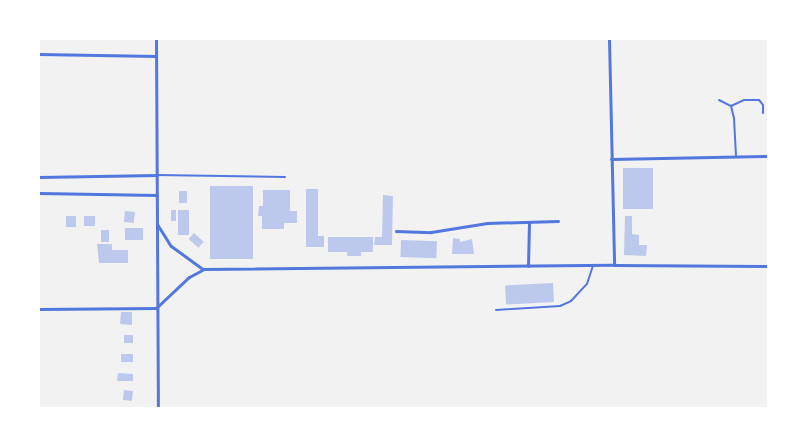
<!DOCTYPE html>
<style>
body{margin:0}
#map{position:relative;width:807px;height:447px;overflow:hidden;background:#f2f2f2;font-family:"Alegreya Sans",sans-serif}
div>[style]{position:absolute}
.building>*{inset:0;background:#bdc9ec;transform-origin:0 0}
.service>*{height:2px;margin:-1px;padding:0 1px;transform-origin:1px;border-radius:1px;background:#5277de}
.minor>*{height:3px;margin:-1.5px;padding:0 1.5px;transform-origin:1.5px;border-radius:1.5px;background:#5277de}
span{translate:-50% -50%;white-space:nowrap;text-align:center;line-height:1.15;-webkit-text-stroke:5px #fff;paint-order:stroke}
.frame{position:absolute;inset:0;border:40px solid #fff;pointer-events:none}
</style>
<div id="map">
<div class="building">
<div style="left:653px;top:168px;width:41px;height:30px;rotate:90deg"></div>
<div style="left:210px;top:186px;width:43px;height:73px"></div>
<div style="clip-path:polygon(306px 189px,318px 189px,318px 236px,324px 236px,324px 247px,306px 247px)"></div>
<div style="clip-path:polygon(263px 190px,290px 190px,290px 211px,297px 211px,297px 223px,284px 223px,284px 229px,262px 229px,262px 216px,258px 216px,259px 206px,263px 206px)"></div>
<div style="left:179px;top:191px;width:8px;height:12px"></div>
<div style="clip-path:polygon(383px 195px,393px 196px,392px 245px,374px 245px,375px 237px,382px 237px)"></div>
<div style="left:176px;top:210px;width:11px;height:5px;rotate:90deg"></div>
<div style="left:178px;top:210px;width:11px;height:25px"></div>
<div style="left:125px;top:211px;width:10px;height:11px;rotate:6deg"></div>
<div style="left:66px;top:216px;width:10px;height:11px"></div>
<div style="left:84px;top:216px;width:11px;height:10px"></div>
<div style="clip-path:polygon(625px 216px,632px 216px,632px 234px,639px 235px,639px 245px,647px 245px,646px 256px,624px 255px)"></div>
<div style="left:125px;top:228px;width:18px;height:12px"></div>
<div style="left:101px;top:230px;width:8px;height:12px"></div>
<div style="left:194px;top:233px;width:13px;height:8px;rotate:42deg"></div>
<div style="clip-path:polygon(328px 237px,373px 237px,373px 252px,361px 252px,361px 256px,347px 256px,347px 252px,328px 252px)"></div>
<div style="clip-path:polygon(453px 238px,460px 239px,460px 242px,472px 239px,474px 254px,452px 254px)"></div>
<div style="left:401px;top:240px;width:36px;height:17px;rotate:2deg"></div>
<div style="clip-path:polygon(97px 244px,112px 244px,112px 250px,128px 250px,128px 263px,99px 263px)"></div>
<div style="left:553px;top:283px;width:19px;height:48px;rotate:87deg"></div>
<div style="clip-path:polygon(121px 312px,132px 312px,132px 325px,120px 324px)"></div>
<div style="left:124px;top:335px;width:9px;height:8px"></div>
<div style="left:121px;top:354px;width:12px;height:8px"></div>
<div style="clip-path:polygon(118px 373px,133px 374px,133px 381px,117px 381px)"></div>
<div style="left:124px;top:390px;width:9px;height:10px;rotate:6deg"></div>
</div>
<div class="service">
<div style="left:719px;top:100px;width:13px;rotate:27deg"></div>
<div style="left:731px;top:106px;width:12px;rotate:76deg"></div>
<div style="left:734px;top:118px;width:39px;rotate:87deg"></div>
<div style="left:731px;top:106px;width:14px;rotate:-25deg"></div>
<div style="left:744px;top:100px;width:15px"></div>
<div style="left:759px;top:100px;width:6px;rotate:51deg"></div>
<div style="left:763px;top:105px;width:8px;rotate:90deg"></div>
<div style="left:157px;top:175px;width:128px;rotate:0.9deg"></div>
<div style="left:496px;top:310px;width:64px;rotate:-3.6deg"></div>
<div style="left:560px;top:306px;width:12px;rotate:-24deg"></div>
<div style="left:571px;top:301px;width:23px;rotate:-47deg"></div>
<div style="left:587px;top:284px;width:20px;rotate:-72deg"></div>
</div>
<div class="minor">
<div style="left:156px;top:39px;width:369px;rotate:89.7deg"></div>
<div style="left:609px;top:39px;width:226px;rotate:88.7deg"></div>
<div style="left:39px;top:54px;width:117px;rotate:1deg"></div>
<div style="left:611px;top:159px;width:157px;rotate:-1.1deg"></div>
<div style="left:39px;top:177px;width:118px;rotate:-1deg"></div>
<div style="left:39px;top:193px;width:118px;rotate:1deg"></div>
<div style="left:157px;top:224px;width:26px;rotate:58deg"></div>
<div style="left:171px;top:246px;width:39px;rotate:36deg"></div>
<div style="left:203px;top:269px;width:411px;rotate:-0.6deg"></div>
<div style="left:614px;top:265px;width:154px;rotate:0.4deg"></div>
<div style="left:396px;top:231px;width:35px;rotate:2deg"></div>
<div style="left:431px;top:232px;width:57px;rotate:-9.1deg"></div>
<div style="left:487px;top:223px;width:71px;rotate:-1.6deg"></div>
<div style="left:528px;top:266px;width:44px;rotate:-88.7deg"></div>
<div style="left:39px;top:309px;width:117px;rotate:-0.5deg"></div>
<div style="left:156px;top:308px;width:45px;rotate:-43.2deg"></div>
<div style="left:189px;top:277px;width:15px;rotate:-28deg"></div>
</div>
<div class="frame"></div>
</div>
